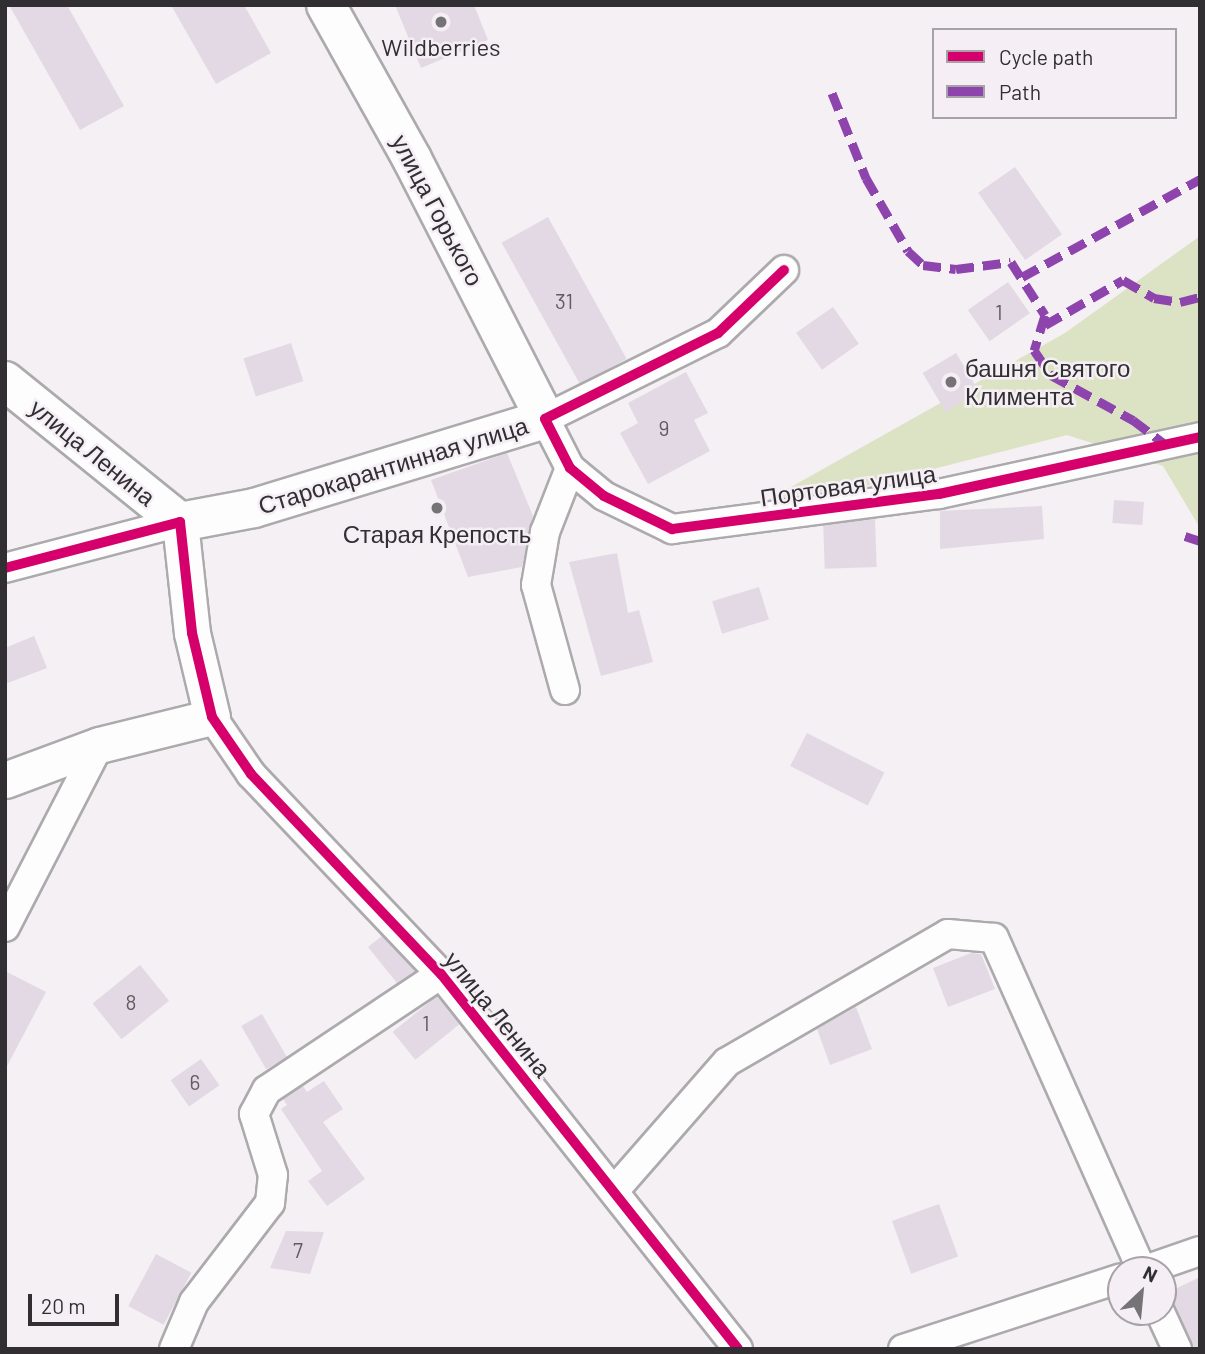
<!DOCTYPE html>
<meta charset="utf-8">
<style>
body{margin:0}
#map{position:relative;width:1205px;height:1354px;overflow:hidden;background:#f4f0f4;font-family:Barlow,sans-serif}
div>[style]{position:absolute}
.green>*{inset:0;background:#dce3c4}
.building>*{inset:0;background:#e3d9e4;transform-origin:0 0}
.roads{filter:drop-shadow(2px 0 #acaaac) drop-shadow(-2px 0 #acaaac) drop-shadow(0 2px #acaaac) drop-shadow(0 -2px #acaaac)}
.minor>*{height:28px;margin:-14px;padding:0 14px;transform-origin:14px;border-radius:14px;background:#fdfdfd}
.tertiary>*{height:35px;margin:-17.5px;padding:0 17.5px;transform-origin:17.5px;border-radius:17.5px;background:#fdfdfd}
.secondary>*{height:38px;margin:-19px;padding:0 19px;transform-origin:19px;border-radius:19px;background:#fdfdfd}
.quiet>*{height:9px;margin-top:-4.5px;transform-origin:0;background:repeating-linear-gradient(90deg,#8e44ad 0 18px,transparent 0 27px)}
.cycleway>*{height:10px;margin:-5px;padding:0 5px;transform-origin:5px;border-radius:5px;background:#d6006c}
.dots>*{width:19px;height:19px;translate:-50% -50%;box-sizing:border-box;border:4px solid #f5eff5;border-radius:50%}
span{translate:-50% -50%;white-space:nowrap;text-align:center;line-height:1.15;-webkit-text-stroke:5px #f5eff5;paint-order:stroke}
.number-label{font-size:21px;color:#605c60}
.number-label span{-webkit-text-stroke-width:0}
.poi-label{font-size:24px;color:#312f31}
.left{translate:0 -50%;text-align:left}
.street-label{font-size:24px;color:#312f31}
.frame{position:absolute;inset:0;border:7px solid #312f31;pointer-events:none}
.legend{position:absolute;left:932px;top:28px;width:245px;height:91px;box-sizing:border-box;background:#f5eff5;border:2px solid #a7a2a7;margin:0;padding:9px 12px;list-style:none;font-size:21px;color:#312f31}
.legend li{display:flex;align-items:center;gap:14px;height:35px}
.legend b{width:35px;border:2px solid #a7a2a7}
.north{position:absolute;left:1107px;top:1256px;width:70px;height:70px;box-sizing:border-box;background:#f5eff5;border:2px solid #a7a2a7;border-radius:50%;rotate:26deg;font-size:19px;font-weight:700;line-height:28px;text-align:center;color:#312f31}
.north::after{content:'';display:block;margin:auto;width:24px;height:32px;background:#757375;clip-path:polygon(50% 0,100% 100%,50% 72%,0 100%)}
.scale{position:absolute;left:28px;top:1294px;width:91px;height:32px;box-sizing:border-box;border:4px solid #312f31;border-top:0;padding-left:9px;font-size:21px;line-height:24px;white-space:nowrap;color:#312f31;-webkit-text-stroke:5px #f5eff5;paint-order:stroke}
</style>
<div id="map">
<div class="green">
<div style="clip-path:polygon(1200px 236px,1200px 528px,1163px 466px,1067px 435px,732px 520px,1065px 333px)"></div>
</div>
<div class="building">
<div style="clip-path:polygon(9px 5px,67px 5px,124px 106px,80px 130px)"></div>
<div style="clip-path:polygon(171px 5px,244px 5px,271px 53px,216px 84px)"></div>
<div style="clip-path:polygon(395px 5px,474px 5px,488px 40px,421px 68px)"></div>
<div style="left:1015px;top:167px;width:82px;height:45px;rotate:55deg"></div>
<div style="left:548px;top:217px;width:162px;height:53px;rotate:61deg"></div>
<div style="left:1008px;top:282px;width:38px;height:49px;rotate:55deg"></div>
<div style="left:833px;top:307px;width:45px;height:45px;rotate:55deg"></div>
<div style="left:291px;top:343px;width:40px;height:50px;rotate:72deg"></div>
<div style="left:956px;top:353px;width:45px;height:39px;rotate:59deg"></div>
<div style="clip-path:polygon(686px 372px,708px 413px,694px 420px,710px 451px,648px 484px,620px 433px,638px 423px,628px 403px)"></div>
<div style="clip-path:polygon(507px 453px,533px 516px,522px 567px,468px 577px,431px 480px)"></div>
<div style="left:1114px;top:500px;width:30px;height:23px;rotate:4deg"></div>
<div style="clip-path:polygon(1042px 506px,1044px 539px,940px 549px,940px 511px)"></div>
<div style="left:875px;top:519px;width:48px;height:52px;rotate:88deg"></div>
<div style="clip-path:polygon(617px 553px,628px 613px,639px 610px,653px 662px,601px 676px,569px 562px)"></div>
<div style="left:759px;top:587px;width:34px;height:49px;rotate:73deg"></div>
<div style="clip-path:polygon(34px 636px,47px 668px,5px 684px,5px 648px)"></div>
<div style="left:807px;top:733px;width:87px;height:37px;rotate:27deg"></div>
<div style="clip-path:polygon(382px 936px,415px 971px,397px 983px,368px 947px)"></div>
<div style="clip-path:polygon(971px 953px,981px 954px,995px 989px,948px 1007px,933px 968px)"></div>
<div style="left:140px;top:965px;width:46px;height:61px;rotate:51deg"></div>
<div style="clip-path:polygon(5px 971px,46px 992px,5px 1070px)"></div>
<div style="left:437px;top:996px;width:36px;height:57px;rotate:51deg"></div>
<div style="clip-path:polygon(856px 1007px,872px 1049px,830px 1065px,817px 1029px)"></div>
<div style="left:262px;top:1014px;width:50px;height:24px;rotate:60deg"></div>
<div style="left:201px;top:1059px;width:32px;height:37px;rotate:55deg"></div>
<div style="clip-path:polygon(324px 1081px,343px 1109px,323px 1122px,365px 1179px,327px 1206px,308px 1181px,322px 1171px,281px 1109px,287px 1105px,283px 1099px,303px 1086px,307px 1092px)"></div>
<div style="left:939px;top:1204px;width:56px;height:50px;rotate:70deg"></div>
<div style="clip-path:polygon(286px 1231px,324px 1232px,310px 1274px,270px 1268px)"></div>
<div style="left:156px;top:1254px;width:40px;height:59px;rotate:28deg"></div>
<div style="clip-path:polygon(1200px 1277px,1200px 1349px,1195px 1349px,1169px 1292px)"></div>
</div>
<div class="roads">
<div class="minor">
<div style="left:784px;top:270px;width:91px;rotate:136.3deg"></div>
<div style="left:718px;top:333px;width:193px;rotate:153.6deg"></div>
<div style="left:545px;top:419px;width:55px;rotate:63deg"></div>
<div style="left:570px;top:468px;width:44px;rotate:39.5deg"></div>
<div style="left:604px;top:496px;width:76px;rotate:25.9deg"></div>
<div style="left:672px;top:529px;width:269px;rotate:-7.5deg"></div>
<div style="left:939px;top:494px;width:267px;rotate:-12.3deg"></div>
<div style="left:5px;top:568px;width:181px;rotate:-14.7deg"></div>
<div style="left:565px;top:690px;width:109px;rotate:-105.4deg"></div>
<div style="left:536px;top:585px;width:54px;rotate:-80.4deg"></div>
<div style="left:545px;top:532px;width:69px;rotate:-68.7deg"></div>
<div style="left:212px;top:717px;width:69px;rotate:55.6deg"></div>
<div style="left:251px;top:774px;width:276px;rotate:46.5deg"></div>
<div style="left:441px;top:974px;width:478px;rotate:51.6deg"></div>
<div style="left:5px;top:927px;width:205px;rotate:-62.7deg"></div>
<div style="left:614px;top:1191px;width:171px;rotate:-48.8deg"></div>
<div style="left:727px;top:1062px;width:255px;rotate:-30.1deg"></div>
<div style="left:948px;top:934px;width:46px;rotate:5deg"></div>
<div style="left:994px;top:938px;width:363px;rotate:66deg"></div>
<div style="left:1145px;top:1270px;width:58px;rotate:-19.1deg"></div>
<div style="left:1160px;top:1312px;width:41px;rotate:65.3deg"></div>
<div style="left:174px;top:1349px;width:51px;rotate:-66.9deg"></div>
<div style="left:194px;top:1302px;width:125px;rotate:-52.5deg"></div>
<div style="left:270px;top:1203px;width:28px;rotate:-84deg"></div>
<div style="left:273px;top:1175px;width:64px;rotate:-107.3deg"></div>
<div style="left:254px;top:1114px;width:27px;rotate:-62deg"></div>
<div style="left:267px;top:1090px;width:209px;rotate:-33.7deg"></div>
<div style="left:903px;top:1349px;width:229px;rotate:-18deg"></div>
</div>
<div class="tertiary">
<div style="left:5px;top:780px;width:100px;rotate:-20.4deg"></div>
<div style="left:99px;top:745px;width:116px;rotate:-13.9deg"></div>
<div style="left:212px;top:717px;width:86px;rotate:-103.4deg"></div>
<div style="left:192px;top:633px;width:112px;rotate:-96.2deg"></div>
</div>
<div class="secondary">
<div style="left:5px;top:381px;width:225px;rotate:38.9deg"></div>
<div style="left:180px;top:522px;width:75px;rotate:-10.7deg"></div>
<div style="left:254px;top:508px;width:304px;rotate:-17deg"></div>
<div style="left:545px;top:419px;width:292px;rotate:-117.1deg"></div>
<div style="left:412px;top:159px;width:176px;rotate:-119.2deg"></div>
</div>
</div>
<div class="quiet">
<div style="left:832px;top:93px;width:92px;rotate:68.2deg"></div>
<div style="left:866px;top:178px;width:84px;rotate:60.1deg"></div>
<div style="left:908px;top:251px;width:21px;rotate:43deg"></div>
<div style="left:923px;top:265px;width:33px;rotate:7deg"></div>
<div style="left:956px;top:269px;width:55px;rotate:-7.3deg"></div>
<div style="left:1011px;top:262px;width:63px;rotate:57.3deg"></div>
<div style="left:1045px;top:315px;width:37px;rotate:107deg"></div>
<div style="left:1034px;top:350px;width:30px;rotate:56deg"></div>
<div style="left:1051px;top:375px;width:94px;rotate:28.8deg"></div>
<div style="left:1133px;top:420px;width:38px;rotate:37deg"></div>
<div style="left:1022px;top:277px;width:203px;rotate:-28.8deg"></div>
<div style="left:1045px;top:325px;width:90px;rotate:-30deg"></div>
<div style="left:1123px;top:280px;width:36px;rotate:30deg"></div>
<div style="left:1154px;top:298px;width:26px;rotate:9deg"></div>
<div style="left:1180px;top:302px;width:21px;rotate:-14deg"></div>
<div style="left:1185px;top:536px;width:16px;rotate:18deg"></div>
</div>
<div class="cycleway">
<div style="left:784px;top:270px;width:91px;rotate:136.3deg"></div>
<div style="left:718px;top:333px;width:193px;rotate:153.6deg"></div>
<div style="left:545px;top:419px;width:55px;rotate:63deg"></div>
<div style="left:570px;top:468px;width:44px;rotate:39.5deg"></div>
<div style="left:604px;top:496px;width:76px;rotate:25.9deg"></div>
<div style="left:672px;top:529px;width:269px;rotate:-7.5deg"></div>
<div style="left:939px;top:494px;width:267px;rotate:-12.3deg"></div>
<div style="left:5px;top:568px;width:181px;rotate:-14.7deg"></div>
<div style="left:180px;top:522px;width:112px;rotate:83.8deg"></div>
<div style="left:192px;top:633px;width:86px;rotate:76.6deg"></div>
<div style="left:212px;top:717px;width:69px;rotate:55.6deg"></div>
<div style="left:251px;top:774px;width:276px;rotate:46.5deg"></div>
<div style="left:441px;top:974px;width:478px;rotate:51.6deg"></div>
</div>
<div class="dots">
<div style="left:441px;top:22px;background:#757375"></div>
<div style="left:951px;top:382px;background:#757375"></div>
<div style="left:437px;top:508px;background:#757375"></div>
</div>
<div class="number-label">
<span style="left:564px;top:301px">31</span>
<span style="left:999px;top:312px">1</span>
<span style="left:664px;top:428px">9</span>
<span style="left:131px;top:1002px">8</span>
<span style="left:426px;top:1023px">1</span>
<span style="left:195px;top:1082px">6</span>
<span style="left:298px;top:1250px">7</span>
</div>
<div class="poi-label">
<span style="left:441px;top:47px">Wildberries</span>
<span class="left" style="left:965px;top:382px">башня Святого<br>Климента</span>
<span style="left:437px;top:534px">Старая Крепость</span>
</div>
<div class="street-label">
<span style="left:438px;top:210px;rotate:62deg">улица Горького</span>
<span style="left:93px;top:452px;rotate:39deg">улица Ленина</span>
<span style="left:393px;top:465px;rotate:-17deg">Старокарантинная улица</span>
<span style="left:848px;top:485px;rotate:-8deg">Портовая улица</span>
<span style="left:498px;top:1014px;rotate:51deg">улица Ленина</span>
</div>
<div class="frame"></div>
<ul class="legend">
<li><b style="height:9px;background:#d6006c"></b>Cycle path</li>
<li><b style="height:9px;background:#8e44ad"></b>Path</li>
</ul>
<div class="north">N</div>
<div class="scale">20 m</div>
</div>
